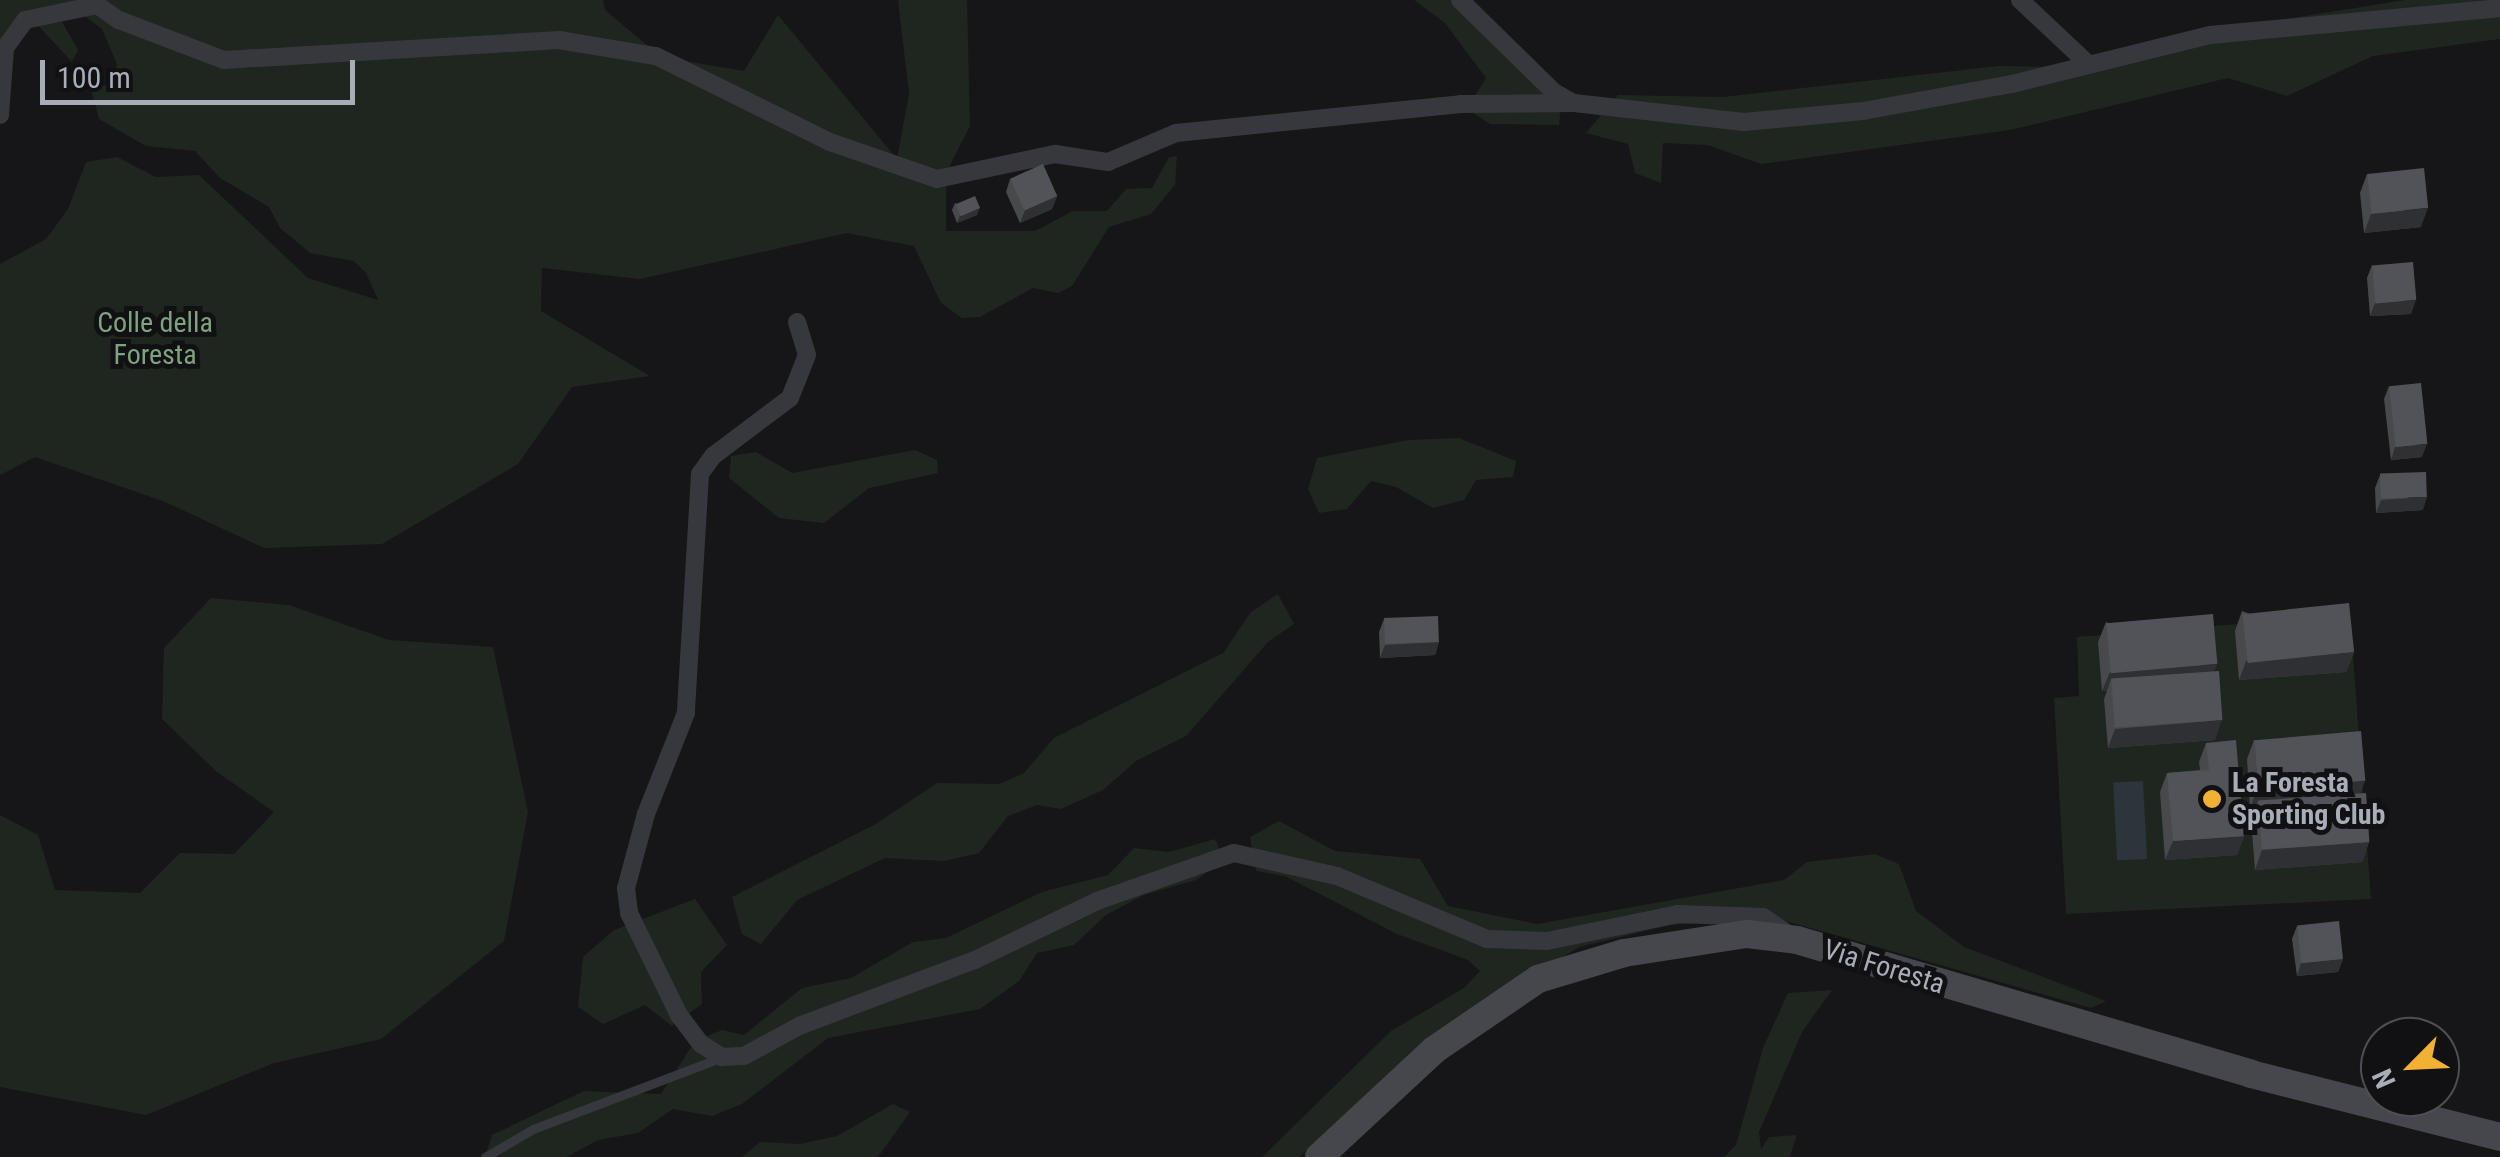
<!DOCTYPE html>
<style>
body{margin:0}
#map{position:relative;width:2500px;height:1157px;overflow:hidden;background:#161618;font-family:"Roboto Condensed",sans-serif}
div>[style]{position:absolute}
.green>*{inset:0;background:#1e261f}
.water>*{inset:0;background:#2c353c;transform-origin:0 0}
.service>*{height:9px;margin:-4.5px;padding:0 4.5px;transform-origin:4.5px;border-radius:4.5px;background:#37383d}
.minor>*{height:18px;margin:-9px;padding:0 9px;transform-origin:9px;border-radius:9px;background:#37383d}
.secondary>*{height:28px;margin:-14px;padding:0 14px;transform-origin:14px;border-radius:14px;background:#45474d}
.wall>*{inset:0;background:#47494d}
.shaded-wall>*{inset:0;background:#2f3033}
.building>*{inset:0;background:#525359;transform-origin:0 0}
.dots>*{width:28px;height:28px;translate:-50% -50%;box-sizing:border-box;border:5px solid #111113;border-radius:50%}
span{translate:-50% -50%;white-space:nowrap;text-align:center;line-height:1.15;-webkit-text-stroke:10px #111113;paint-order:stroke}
.park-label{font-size:28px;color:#7fa381}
.poi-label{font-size:28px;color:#a8adb8;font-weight:700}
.left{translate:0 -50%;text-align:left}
.street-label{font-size:28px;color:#a8adb8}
.north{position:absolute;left:2360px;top:1017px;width:100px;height:100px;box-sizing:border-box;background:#111113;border:2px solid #4d4f55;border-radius:50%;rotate:246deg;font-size:28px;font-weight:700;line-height:40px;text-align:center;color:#a8adb8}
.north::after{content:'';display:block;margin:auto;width:35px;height:45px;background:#f2b134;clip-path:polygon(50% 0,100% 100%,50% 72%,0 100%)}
.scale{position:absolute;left:40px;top:60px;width:315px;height:45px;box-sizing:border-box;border:5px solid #a8adb8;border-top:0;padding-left:12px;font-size:30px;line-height:35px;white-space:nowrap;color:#a8adb8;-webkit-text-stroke:8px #111113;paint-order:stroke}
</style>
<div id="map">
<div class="green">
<div style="clip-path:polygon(0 0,603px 0,605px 10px,661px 57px,744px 71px,778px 15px,897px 159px,909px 94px,898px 0,967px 0,970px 126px,946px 173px,946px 231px,1035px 231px,1073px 211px,1107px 211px,1126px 189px,1152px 188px,1169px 157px,1177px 156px,1175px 185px,1151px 214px,1109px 227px,1072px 286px,1058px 293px,1033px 288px,980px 317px,962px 318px,941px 303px,914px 246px,847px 233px,640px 279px,542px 268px,541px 311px,650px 376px,572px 387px,518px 464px,382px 544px,264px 548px,163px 501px,35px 457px,0 475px,0 264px,46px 239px,68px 209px,86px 162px,117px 157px,156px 177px,199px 175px,308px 278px,378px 300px,366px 273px,354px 261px,310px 253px,280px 228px,269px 207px,220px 178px,195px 151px,146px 146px,99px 119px,90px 86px,112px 85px,117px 64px,102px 29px,79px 12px,61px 20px,78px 50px,72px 62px,31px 18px,0 47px)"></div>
<div style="clip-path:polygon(1414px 0,1473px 0,1562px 94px,1559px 125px,1490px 124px,1467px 109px,1486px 78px,1445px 23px)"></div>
<div style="clip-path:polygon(2405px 0,2500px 0,2500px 39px,2373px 56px,2287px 96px,2228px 78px,2010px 130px,1761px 164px,1708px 145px,1663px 143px,1661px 183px,1635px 173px,1628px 144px,1586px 133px,1618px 95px,1723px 97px,1999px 66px,2061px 67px,2223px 29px)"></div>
<div style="clip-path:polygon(1459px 438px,1516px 461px,1513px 477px,1476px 480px,1464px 500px,1433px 508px,1396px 487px,1371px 481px,1347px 509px,1319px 513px,1308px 489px,1317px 458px,1408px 440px)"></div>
<div style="clip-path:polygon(915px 450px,937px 460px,938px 473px,869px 488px,824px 523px,779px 518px,729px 478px,731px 456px,756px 452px,792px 473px)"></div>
<div style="clip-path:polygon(1278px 594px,1294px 624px,1268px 642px,1186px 736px,1136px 761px,1103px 790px,1061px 809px,1037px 805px,1008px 816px,979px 853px,944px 861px,885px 858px,797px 900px,761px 944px,742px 934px,732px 897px,874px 825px,937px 783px,999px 784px,1024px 773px,1054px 738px,1223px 653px,1251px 612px)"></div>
<div style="clip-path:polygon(211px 598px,289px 605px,389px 640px,493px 647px,528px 812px,504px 941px,381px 1039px,274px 1063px,146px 1115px,0 1087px,0 815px,38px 835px,55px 890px,140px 893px,180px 853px,234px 854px,274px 812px,217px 772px,162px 719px,164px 648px)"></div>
<div style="clip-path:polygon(2350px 615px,2371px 899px,2066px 914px,2054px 698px,2079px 696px,2077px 637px)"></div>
<div style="clip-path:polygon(1279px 821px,1335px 851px,1420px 859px,1448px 906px,1537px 924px,1784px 880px,1807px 862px,1875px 854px,1899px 864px,1916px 911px,1964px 947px,2106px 1001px,2091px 1008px,1775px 918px,1670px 925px,1579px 947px,1422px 1042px,1299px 1157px,1262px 1157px,1391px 1031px,1464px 988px,1480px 971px,1468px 960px,1397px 934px,1285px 876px,1256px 871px,1250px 837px)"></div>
<div style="clip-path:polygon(1215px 839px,1224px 860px,1196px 880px,1144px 895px,1106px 915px,1074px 945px,1037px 953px,1019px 981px,980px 1009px,828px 1038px,742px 1104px,712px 1116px,673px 1109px,638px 1133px,598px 1140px,567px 1157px,485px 1157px,492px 1135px,584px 1091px,661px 1094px,695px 1041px,722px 1030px,744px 1035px,802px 988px,851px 978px,913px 942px,946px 938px,1042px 892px,1108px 875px,1134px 848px,1169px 852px)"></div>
<div style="clip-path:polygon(695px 899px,727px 945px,701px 972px,702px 1004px,672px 1026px,645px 1005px,603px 1024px,578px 1007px,583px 957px,614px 930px)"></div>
<div style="clip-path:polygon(1832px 990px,1802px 1032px,1759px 1132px,1761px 1149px,1769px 1137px,1797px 1135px,1790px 1157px,1724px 1157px,1736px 1145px,1763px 1048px,1788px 993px)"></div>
<div style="clip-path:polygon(893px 1104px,910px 1112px,878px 1157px,742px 1157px,760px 1142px,800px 1144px,837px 1136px)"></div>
</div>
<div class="water">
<div style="left:2143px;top:781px;width:78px;height:30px;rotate:87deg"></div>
</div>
<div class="service">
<div style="left:485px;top:1157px;width:56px;rotate:-30.3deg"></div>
<div style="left:533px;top:1129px;width:200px;rotate:-20.8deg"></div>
</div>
<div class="minor">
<div style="left:90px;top:0;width:35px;rotate:35deg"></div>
<div style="left:119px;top:20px;width:112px;rotate:20.9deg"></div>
<div style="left:224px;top:60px;width:336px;rotate:-3.4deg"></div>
<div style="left:559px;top:40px;width:98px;rotate:9.4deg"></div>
<div style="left:656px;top:56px;width:194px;rotate:26.3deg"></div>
<div style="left:830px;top:142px;width:113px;rotate:19.1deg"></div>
<div style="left:937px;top:179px;width:121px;rotate:-12deg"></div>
<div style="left:1055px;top:154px;width:54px;rotate:8.6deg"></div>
<div style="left:1108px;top:162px;width:74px;rotate:-23.1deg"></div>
<div style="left:1176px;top:133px;width:286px;rotate:-5.8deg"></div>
<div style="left:1461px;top:104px;width:113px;rotate:-0.5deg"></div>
<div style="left:1574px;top:103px;width:171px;rotate:6.4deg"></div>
<div style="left:1744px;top:122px;width:120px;rotate:-5.3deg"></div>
<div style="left:1863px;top:111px;width:151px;rotate:-10.3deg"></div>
<div style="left:2012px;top:84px;width:204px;rotate:-13.9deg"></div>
<div style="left:2210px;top:35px;width:291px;rotate:-5.3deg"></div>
<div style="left:1460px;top:0;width:132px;rotate:44.4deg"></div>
<div style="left:1554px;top:92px;width:22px;rotate:30deg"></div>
<div style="left:2020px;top:0;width:91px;rotate:43.2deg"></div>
<div style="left:0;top:115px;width:67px;rotate:-85.7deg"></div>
<div style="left:5px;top:48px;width:34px;rotate:-54deg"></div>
<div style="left:25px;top:20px;width:74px;rotate:-11.8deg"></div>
<div style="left:797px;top:322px;width:34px;rotate:73deg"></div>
<div style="left:807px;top:355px;width:46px;rotate:111.6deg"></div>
<div style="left:790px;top:398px;width:96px;rotate:143deg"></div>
<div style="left:713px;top:456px;width:22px;rotate:126deg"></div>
<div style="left:700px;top:474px;width:239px;rotate:93.4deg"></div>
<div style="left:686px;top:713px;width:109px;rotate:111.6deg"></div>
<div style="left:646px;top:814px;width:77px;rotate:105.1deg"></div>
<div style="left:626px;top:888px;width:25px;rotate:83deg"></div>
<div style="left:629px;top:913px;width:114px;rotate:63.9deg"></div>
<div style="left:679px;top:1015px;width:36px;rotate:53deg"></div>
<div style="left:701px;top:1044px;width:25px;rotate:32deg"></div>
<div style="left:722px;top:1057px;width:22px;rotate:-3deg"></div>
<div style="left:744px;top:1056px;width:63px;rotate:-28.6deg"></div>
<div style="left:799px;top:1026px;width:188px;rotate:-20.6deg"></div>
<div style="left:975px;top:960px;width:136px;rotate:-25.8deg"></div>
<div style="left:1097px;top:901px;width:145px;rotate:-19.3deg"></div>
<div style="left:1234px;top:853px;width:106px;rotate:12.6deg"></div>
<div style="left:1337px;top:876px;width:163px;rotate:22.8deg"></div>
<div style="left:1487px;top:939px;width:60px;rotate:1.9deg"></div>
<div style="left:1547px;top:941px;width:134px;rotate:-11.6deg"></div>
<div style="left:1678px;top:914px;width:85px;rotate:2deg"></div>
<div style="left:1763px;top:917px;width:30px;rotate:34deg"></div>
</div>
<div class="secondary">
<div style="left:1319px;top:1157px;width:157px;rotate:-42.9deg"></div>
<div style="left:1434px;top:1050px;width:126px;rotate:-34.3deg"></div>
<div style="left:1538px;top:979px;width:90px;rotate:-16.8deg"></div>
<div style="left:1624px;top:953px;width:124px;rotate:-8.8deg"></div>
<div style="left:1747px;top:934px;width:50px;rotate:6.8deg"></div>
<div style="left:1797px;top:940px;width:473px;rotate:16.4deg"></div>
<div style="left:2251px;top:1074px;width:257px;rotate:14.2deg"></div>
</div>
<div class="wall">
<div style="clip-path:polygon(2367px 174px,2421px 227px,2364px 233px,2360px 193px)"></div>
<div style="clip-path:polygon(1010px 179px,1057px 196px,1052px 209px,1020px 223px,1006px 192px)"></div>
<div style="clip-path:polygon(955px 203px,977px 215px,957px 223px,952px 210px)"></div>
<div style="clip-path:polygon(2372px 265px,2411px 314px,2370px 316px,2367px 278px)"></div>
<div style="clip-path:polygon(2389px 386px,2422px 457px,2391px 460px,2384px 399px)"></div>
<div style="clip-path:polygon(2380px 475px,2423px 510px,2376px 513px,2375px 488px)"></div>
<div style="clip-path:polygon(2242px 611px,2354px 652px,2346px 672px,2239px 680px,2235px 631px)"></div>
<div style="clip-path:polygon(1384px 619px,1439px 642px,1435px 655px,1380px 658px,1379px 632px)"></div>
<div style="clip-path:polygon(2106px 622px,2214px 671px,2215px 740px,2108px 748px,2104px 699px,2107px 691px,2102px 691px,2098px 642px)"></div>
<div style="clip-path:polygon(2254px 740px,2360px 793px,2369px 842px,2362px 862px,2255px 870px,2251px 820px,2255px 808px,2250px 809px,2247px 759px)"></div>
<div style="clip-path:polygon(2206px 743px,2244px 836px,2237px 855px,2165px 860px,2160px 792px,2167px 773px,2200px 770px,2199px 762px)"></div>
<div style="clip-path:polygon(2297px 926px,2343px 959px,2338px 972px,2297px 976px,2292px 939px)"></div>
</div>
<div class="shaded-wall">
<div style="clip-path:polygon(1057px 196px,1052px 209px,1020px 223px,1025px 210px)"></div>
<div style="clip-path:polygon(980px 208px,977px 215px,957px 223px,960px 216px)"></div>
<div style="clip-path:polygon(2428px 208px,2421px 227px,2364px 233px,2371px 214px)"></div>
<div style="clip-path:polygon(2416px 300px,2411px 314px,2370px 316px,2375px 303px)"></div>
<div style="clip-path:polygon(2427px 444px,2422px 457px,2391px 460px,2395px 447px)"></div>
<div style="clip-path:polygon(2427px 497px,2423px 510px,2376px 513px,2381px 500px)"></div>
<div style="clip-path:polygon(1439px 642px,1435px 655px,1380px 658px,1385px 645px)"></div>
<div style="clip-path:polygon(2354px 652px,2346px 672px,2239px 680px,2246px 661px)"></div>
<div style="clip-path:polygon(2217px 664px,2210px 683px,2111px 679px,2107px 691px,2102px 691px,2110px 672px)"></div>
<div style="clip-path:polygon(2222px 720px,2215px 740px,2108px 748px,2115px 729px)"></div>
<div style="clip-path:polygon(2365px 781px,2358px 800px,2258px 801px,2255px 808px,2250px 809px,2257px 789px)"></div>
<div style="clip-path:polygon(2244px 836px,2237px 855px,2165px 860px,2173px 841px)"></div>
<div style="clip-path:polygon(2369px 842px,2362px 862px,2255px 870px,2262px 850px)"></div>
<div style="clip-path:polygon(2343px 959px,2338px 972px,2297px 976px,2301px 963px)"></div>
</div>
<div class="building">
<div style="left:1043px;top:164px;width:35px;height:36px;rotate:66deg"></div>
<div style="left:2424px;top:168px;width:40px;height:57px;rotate:84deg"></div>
<div style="left:975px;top:196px;width:13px;height:21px;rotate:67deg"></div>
<div style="left:2413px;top:262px;width:38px;height:41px;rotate:85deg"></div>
<div style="left:2421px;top:383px;width:61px;height:32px;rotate:84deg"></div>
<div style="left:2426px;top:472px;width:25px;height:46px;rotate:88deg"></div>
<div style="left:2349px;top:603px;width:49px;height:107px;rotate:84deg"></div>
<div style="left:2213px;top:614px;width:50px;height:107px;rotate:85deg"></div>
<div style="left:1438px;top:616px;width:26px;height:54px;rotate:88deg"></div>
<div style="left:2219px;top:671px;width:49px;height:108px;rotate:86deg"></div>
<div style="left:2361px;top:731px;width:50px;height:107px;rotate:85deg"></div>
<div style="clip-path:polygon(2236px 740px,2244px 836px,2173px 841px,2167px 773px,2209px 770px,2206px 743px)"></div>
<div style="left:2366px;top:793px;width:49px;height:108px;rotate:86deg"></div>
<div style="left:2339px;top:921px;width:38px;height:42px;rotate:84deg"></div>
</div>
<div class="dots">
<div style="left:2212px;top:799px;background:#f2b134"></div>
</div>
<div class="park-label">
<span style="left:155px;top:339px">Colle della<br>Foresta</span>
</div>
<div class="poi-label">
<span class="left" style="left:2232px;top:799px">La Foresta<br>Sporting Club</span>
</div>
<div class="street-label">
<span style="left:1884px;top:967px;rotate:17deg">Via Foresta</span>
</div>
<div class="north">N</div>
<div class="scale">100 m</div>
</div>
